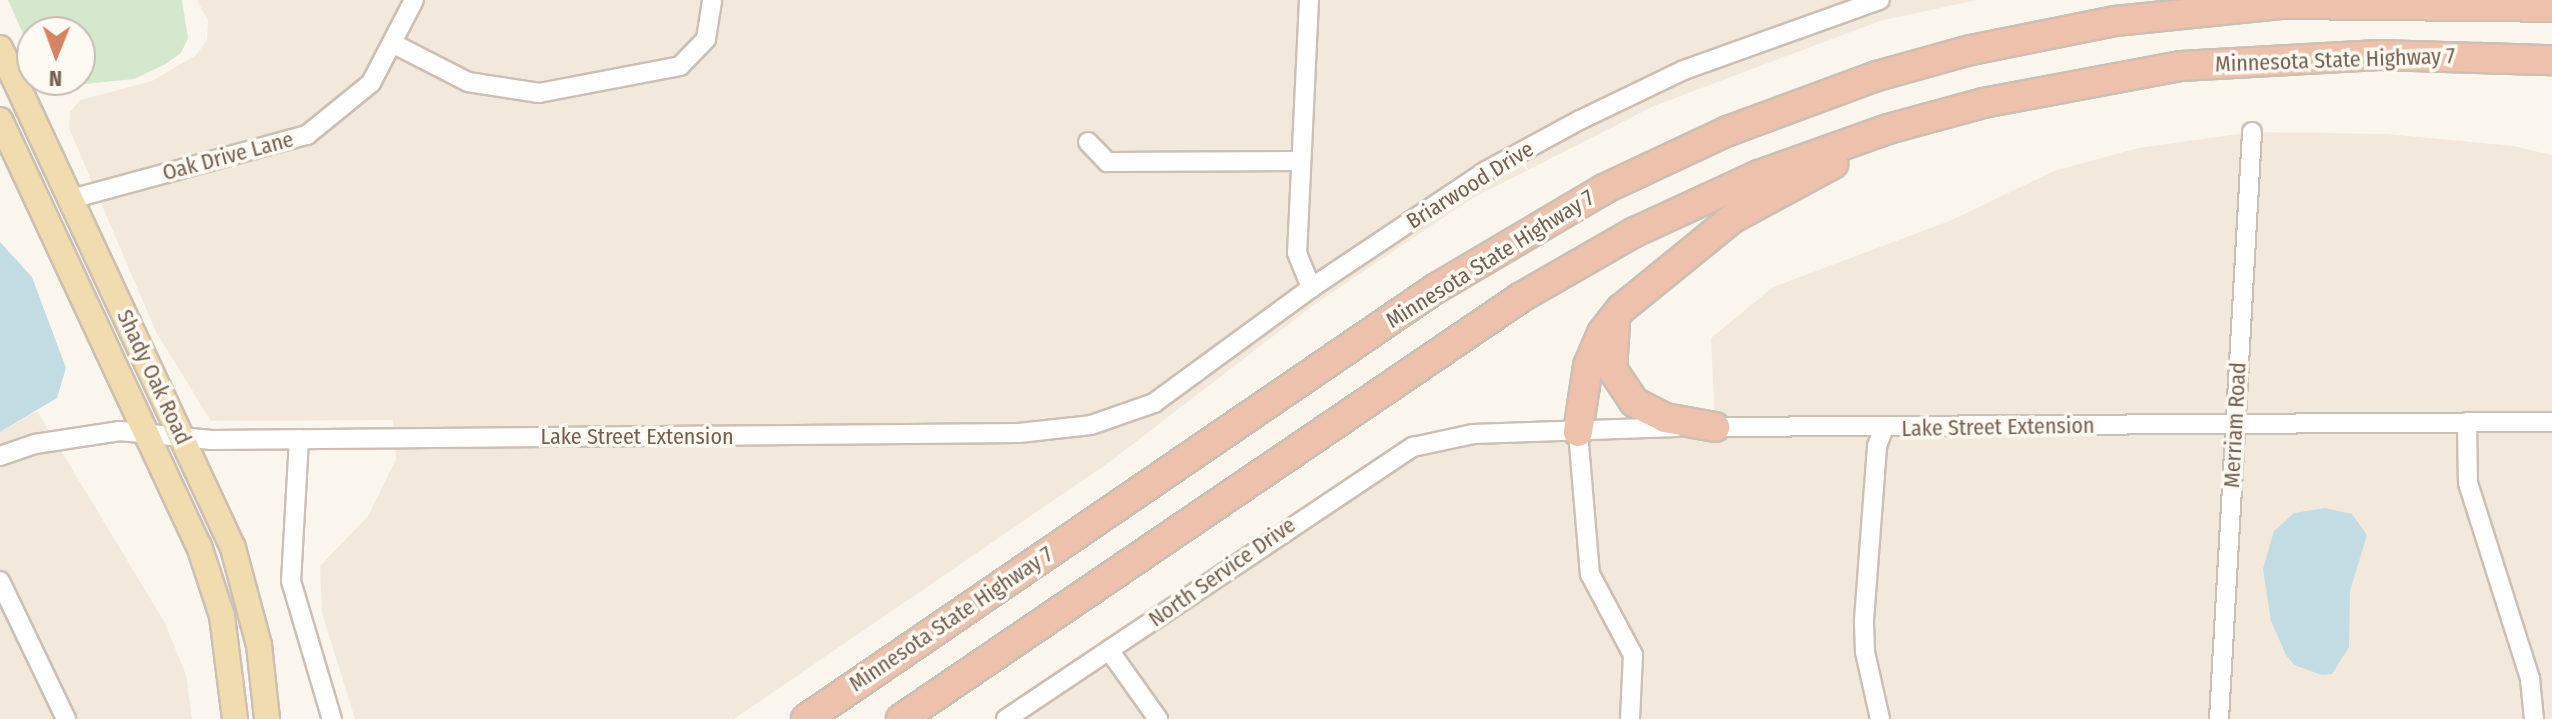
<!DOCTYPE html>
<style>
body{margin:0}
#map{position:relative;width:2552px;height:719px;overflow:hidden;background:#fbf6ed;font-family:"Fira Sans Condensed",sans-serif}
div>[style]{position:absolute}
.residential>*{inset:0;background:#f2e9dc}
.green>*{inset:0;background:#d5e7cc}
.water>*{inset:0;background:#c3dce3}
.roads{filter:drop-shadow(2px 0 #ccbfb3) drop-shadow(-2px 0 #ccbfb3) drop-shadow(0 2px #ccbfb3) drop-shadow(0 -2px #ccbfb3)}
.minor>*{height:18px;margin:-9px;padding:0 9px;transform-origin:9px;border-radius:9px;background:#fff}
.major>*{height:24px;margin:-12px;padding:0 12px;transform-origin:12px;border-radius:12px;background:#f0dcae}
.highway>*{height:28px;margin:-14px;padding:0 14px;transform-origin:14px;border-radius:14px;background:#edc1ac}
span{translate:-50% -50%;white-space:nowrap;text-align:center;line-height:1.15;-webkit-text-stroke:7px #fdfaf3;paint-order:stroke}
.street-label{font-size:22px;color:#746052}
.north{position:absolute;left:16px;top:16px;width:80px;height:80px;box-sizing:border-box;background:#fdfaf3;border:2px solid #c6bcb3;border-radius:50%;rotate:181deg;font-size:22px;font-weight:700;line-height:32px;text-align:center;color:#746052}
.north::after{content:'';display:block;margin:auto;width:28px;height:36px;background:#d58362;clip-path:polygon(50% 0,100% 100%,50% 72%,0 100%)}
</style>
<div id="map">
<div class="residential">
<div style="clip-path:polygon(197px 0,1977px 0,1880px 21px,1654px 106px,1471px 199px,1315px 304px,1111px 461px,734px 719px,355px 719px,322px 613px,320px 566px,368px 516px,396px 459px,393px 420px,211px 421px,156px 332px,69px 128px,70px 112px,80px 100px,152px 81px,196px 55px,207px 40px,208px 21px)"></div>
<div style="clip-path:polygon(2252px 132px,2387px 134px,2514px 146px,2552px 155px,2552px 719px,1006px 719px,1427px 442px,1715px 427px,1711px 338px,1773px 287px,1952px 220px,2054px 171px,2138px 148px)"></div>
<div style="clip-path:polygon(37px 411px,165px 623px,186px 675px,192px 719px,0 719px,0 432px)"></div>
</div>
<div class="green">
<div style="clip-path:polygon(8px 0,182px 0,188px 38px,181px 53px,166px 64px,134px 79px,66px 86px,56px 80px,80px 80px,80px 32px,32px 32px,32px 54px)"></div>
</div>
<div class="water">
<div style="clip-path:polygon(0 242px,32px 277px,66px 368px,57px 398px,0 432px)"></div>
<div style="clip-path:polygon(2325px 508px,2352px 514px,2367px 535px,2350px 591px,2349px 647px,2332px 674px,2322px 675px,2294px 665px,2286px 655px,2271px 621px,2263px 569px,2274px 531px,2294px 513px)"></div>
</div>
<div class="roads">
<div class="minor">
<div style="left:1309px;top:0;width:253px;rotate:92.7deg"></div>
<div style="left:1297px;top:253px;width:38px;rotate:68deg"></div>
<div style="left:392px;top:43px;width:85px;rotate:27.2deg"></div>
<div style="left:468px;top:82px;width:72px;rotate:8.8deg"></div>
<div style="left:539px;top:93px;width:144px;rotate:-10.8deg"></div>
<div style="left:680px;top:66px;width:37px;rotate:-46deg"></div>
<div style="left:706px;top:39px;width:39px;rotate:-81deg"></div>
<div style="left:1088px;top:142px;width:28px;rotate:46deg"></div>
<div style="left:1107px;top:162px;width:191px;rotate:-0.3deg"></div>
<div style="left:71px;top:199px;width:245px;rotate:-15.2deg"></div>
<div style="left:307px;top:135px;width:82px;rotate:-39.1deg"></div>
<div style="left:371px;top:83px;width:93px;rotate:-62.6deg"></div>
<div style="left:2467px;top:422px;width:61px;rotate:89.1deg"></div>
<div style="left:2468px;top:483px;width:206px;rotate:72.4deg"></div>
<div style="left:2530px;top:679px;width:40px;rotate:84.3deg"></div>
<div style="left:1707px;top:427px;width:845px;rotate:-0.34deg"></div>
<div style="left:1578px;top:432px;width:143px;rotate:85.2deg"></div>
<div style="left:1590px;top:574px;width:92px;rotate:62deg"></div>
<div style="left:1633px;top:655px;width:64px;rotate:92.7deg"></div>
<div style="left:299px;top:439px;width:142px;rotate:93.2deg"></div>
<div style="left:291px;top:581px;width:144px;rotate:73.5deg"></div>
<div style="left:0;top:456px;width:37px;rotate:-19deg"></div>
<div style="left:35px;top:444px;width:86px;rotate:-8.7deg"></div>
<div style="left:120px;top:431px;width:92px;rotate:5.6deg"></div>
<div style="left:212px;top:440px;width:807px;rotate:-0.5deg"></div>
<div style="left:1019px;top:433px;width:72px;rotate:-6.3deg"></div>
<div style="left:1091px;top:425px;width:67px;rotate:-19.2deg"></div>
<div style="left:1154px;top:403px;width:195px;rotate:-36.2deg"></div>
<div style="left:1311px;top:288px;width:211px;rotate:-33.8deg"></div>
<div style="left:1486px;top:171px;width:107px;rotate:-28.5deg"></div>
<div style="left:1580px;top:120px;width:115px;rotate:-25.7deg"></div>
<div style="left:1684px;top:70px;width:208px;rotate:-19.7deg"></div>
<div style="left:0;top:581px;width:153px;rotate:64.4deg"></div>
<div style="left:1109px;top:650px;width:85px;rotate:54.6deg"></div>
<div style="left:1006px;top:719px;width:490px;rotate:-33.8deg"></div>
<div style="left:1413px;top:447px;width:61px;rotate:-12.2deg"></div>
<div style="left:1473px;top:434px;width:204px;rotate:-2deg"></div>
<div style="left:1880px;top:719px;width:69px;rotate:-102.6deg"></div>
<div style="left:1865px;top:652px;width:32px;rotate:-92deg"></div>
<div style="left:1864px;top:620px;width:174px;rotate:-85.7deg"></div>
<div style="left:1877px;top:446px;width:19px;rotate:-69deg"></div>
<div style="left:2219px;top:719px;width:588px;rotate:-86.78deg"></div>
</div>
<div class="major">
<div style="left:0;top:48px;width:552px;rotate:65.01deg"></div>
<div style="left:233px;top:548px;width:100px;rotate:75deg"></div>
<div style="left:259px;top:645px;width:74px;rotate:83.8deg"></div>
<div style="left:0;top:120px;width:470px;rotate:65deg"></div>
<div style="left:199px;top:546px;width:74px;rotate:71.8deg"></div>
<div style="left:222px;top:616px;width:104px;rotate:82.8deg"></div>
</div>
<div class="highway">
<div style="left:1615px;top:325px;width:44px;rotate:93.9deg"></div>
<div style="left:1612px;top:369px;width:40px;rotate:56deg"></div>
<div style="left:1634px;top:402px;width:35px;rotate:27deg"></div>
<div style="left:1665px;top:418px;width:51px;rotate:10.2deg"></div>
<div style="left:1578px;top:432px;width:67px;rotate:-81.4deg"></div>
<div style="left:1588px;top:366px;width:36px;rotate:-67deg"></div>
<div style="left:1602px;top:333px;width:31px;rotate:-52deg"></div>
<div style="left:1621px;top:309px;width:144px;rotate:-39.1deg"></div>
<div style="left:1733px;top:218px;width:114px;rotate:-28.4deg"></div>
<div style="left:806px;top:719px;width:762px;rotate:-34.36deg"></div>
<div style="left:1435px;top:289px;width:196px;rotate:-30.6deg"></div>
<div style="left:1604px;top:189px;width:137px;rotate:-25.1deg"></div>
<div style="left:1728px;top:131px;width:159px;rotate:-20.3deg"></div>
<div style="left:1877px;top:76px;width:98px;rotate:-15.5deg"></div>
<div style="left:1971px;top:50px;width:147px;rotate:-11.4deg"></div>
<div style="left:2115px;top:21px;width:169px;rotate:-5.8deg"></div>
<div style="left:2283px;top:4px;width:269px;rotate:0.6deg"></div>
<div style="left:901px;top:719px;width:749px;rotate:-34.22deg"></div>
<div style="left:1520px;top:298px;width:133px;rotate:-29.9deg"></div>
<div style="left:1635px;top:232px;width:136px;rotate:-24.7deg"></div>
<div style="left:1759px;top:175px;width:137px;rotate:-19.6deg"></div>
<div style="left:1888px;top:129px;width:98px;rotate:-15.3deg"></div>
<div style="left:1983px;top:103px;width:201px;rotate:-10.6deg"></div>
<div style="left:2181px;top:66px;width:198px;rotate:-3.2deg"></div>
<div style="left:2379px;top:55px;width:173px;rotate:1.7deg"></div>
</div>
</div>
<div class="street-label">
<span style="left:2335px;top:60px;rotate:-2deg">Minnesota State Highway 7</span>
<span style="left:228px;top:156px;rotate:-15deg">Oak Drive Lane</span>
<span style="left:1470px;top:185px;rotate:-32deg">Briarwood Drive</span>
<span style="left:1490px;top:259px;rotate:-32deg">Minnesota State Highway 7</span>
<span style="left:154px;top:377px;rotate:65deg">Shady Oak Road</span>
<span style="left:2235px;top:425px;rotate:-87deg">Merriam Road</span>
<span style="left:1998px;top:427px;rotate:-1deg">Lake Street Extension</span>
<span style="left:637px;top:437px">Lake Street Extension</span>
<span style="left:1222px;top:572px;rotate:-35deg">North Service Drive</span>
<span style="left:951px;top:619px;rotate:-34deg">Minnesota State Highway 7</span>
</div>
<div class="north">N</div>
</div>
